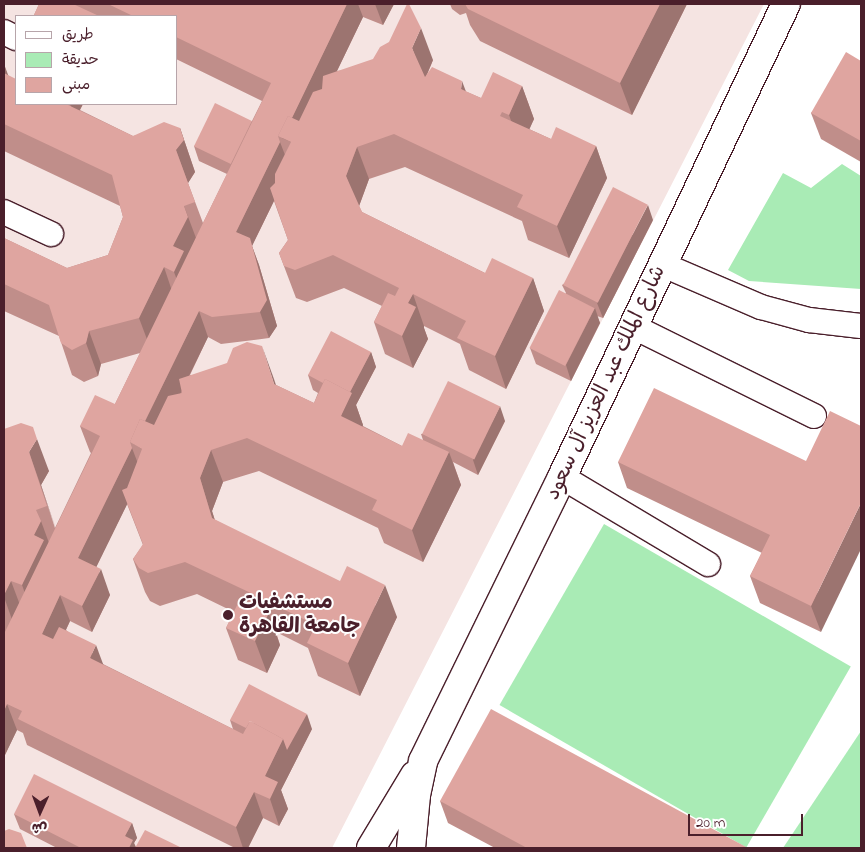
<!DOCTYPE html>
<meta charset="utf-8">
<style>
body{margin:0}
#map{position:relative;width:865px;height:852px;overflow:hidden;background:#fff;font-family:"Indie Flower","Playpen Sans Arabic",sans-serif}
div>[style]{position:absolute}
.built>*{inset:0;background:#f5e4e2}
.green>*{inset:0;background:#a9ebb5;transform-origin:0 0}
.roads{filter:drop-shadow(1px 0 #4a1f2b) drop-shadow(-1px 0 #4a1f2b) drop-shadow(0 1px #4a1f2b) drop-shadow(0 -1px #4a1f2b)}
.service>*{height:24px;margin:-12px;padding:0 12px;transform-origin:12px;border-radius:12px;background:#fff}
.secondary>*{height:28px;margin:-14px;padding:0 14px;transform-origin:14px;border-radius:14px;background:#fff}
.wall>*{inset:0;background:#c08e8a}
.shaded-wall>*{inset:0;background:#9c7470}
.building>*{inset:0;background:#dfa5a0;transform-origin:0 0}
.dots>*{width:14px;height:14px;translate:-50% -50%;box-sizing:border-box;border:2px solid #fff;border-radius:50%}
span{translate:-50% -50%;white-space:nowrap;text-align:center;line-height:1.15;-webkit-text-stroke:4px #fff;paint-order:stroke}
.street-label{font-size:21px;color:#4a1f2b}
.poi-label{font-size:21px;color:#4a1f2b;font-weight:700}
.left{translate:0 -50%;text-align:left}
.frame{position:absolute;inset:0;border:5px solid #4a1f2b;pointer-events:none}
.legend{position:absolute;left:15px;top:15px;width:162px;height:90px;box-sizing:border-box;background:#fff;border:1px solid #b7a5aa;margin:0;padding:6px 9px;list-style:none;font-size:15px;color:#4a1f2b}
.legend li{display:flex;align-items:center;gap:10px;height:25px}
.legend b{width:25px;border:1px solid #b7a5aa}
.north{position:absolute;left:15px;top:787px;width:50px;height:50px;-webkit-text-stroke:4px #fff;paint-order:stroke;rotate:182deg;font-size:14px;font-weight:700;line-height:20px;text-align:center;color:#4a1f2b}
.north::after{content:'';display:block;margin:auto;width:18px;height:22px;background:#4a1f2b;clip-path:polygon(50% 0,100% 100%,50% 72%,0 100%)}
.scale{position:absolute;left:688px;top:814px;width:115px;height:22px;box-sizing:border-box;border:2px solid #4a1f2b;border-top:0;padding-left:6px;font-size:15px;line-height:18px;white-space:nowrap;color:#4a1f2b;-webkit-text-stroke:4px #fff;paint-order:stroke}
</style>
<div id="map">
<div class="built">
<div style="clip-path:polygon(evenodd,4px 4px,764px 4px,332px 848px,4px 848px,4px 4px,16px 16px,176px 16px,176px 104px,16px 104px,16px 16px)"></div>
</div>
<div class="green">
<div style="clip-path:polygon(842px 164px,861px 176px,861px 289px,749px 281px,728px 270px,783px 173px,811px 188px)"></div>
<div style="left:604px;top:524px;width:285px;height:209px;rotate:30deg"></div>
<div style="clip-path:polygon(861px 731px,861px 848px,783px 848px)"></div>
</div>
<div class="roads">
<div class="service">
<div style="left:4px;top:32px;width:13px;rotate:27deg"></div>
<div style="left:4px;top:212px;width:52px;rotate:25.1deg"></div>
<div style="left:661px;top:264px;width:109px;rotate:23.3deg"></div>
<div style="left:761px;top:307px;width:50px;rotate:15.2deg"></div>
<div style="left:809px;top:320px;width:52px;rotate:6.6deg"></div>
<div style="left:632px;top:326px;width:203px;rotate:26.3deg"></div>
<div style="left:562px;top:477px;width:170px;rotate:30.8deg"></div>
</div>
<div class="secondary">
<div style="left:371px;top:848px;width:85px;rotate:-58.9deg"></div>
<div style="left:411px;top:848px;width:53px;rotate:-84.6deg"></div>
<div style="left:416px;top:795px;width:35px;rotate:-78deg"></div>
<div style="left:423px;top:761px;width:316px;rotate:-63.9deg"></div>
<div style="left:562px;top:477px;width:523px;rotate:-64.66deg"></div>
</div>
</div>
<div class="wall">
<div style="clip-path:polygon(39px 4px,394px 4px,383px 25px,363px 17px,337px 71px,433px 60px,427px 75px,481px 98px,522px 86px,534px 119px,529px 129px,551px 139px,596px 146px,607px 178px,569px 258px,528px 240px,522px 221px,405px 167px,369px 179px,359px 206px,362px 212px,485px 273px,533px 278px,544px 311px,506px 389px,469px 370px,460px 344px,424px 326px,424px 328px,428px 339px,413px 368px,385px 354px,374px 322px,382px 306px,344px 288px,307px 302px,296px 298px,279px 253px,288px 240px,274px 201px,252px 246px,259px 265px,277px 326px,269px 338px,221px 344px,208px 337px,190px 375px,276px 385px,314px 403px,318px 393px,313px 390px,308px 375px,371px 352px,376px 367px,356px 405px,363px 425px,363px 426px,402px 446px,423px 440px,421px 434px,505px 421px,478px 475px,453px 462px,461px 485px,423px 562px,384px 543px,378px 528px,259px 471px,223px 482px,212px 511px,215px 520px,397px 617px,360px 696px,318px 676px,308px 648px,276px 632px,280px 645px,267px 673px,238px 660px,226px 628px,234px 612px,197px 594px,160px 606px,150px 601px,145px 592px,133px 559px,143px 545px,127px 504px,96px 567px,110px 595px,92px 632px,70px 621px,66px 630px,103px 664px,233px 729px,230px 720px,312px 729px,281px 790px,288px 809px,279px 826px,263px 818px,248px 848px,235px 848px,27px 745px,23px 733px,17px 730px,4px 757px,4px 429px,49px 471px,41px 485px,55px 528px,91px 453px,90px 452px,80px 426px,115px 404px,140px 353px,101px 364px,98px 376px,84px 382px,72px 375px,59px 336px,4px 311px,4px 238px,67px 268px,108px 255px,123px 217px,120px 206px,4px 151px,4px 64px,16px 104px,83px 104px,80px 110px,133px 136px,180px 128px,195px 172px,188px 183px,203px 223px,227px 174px,199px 161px,194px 146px,252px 121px,262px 101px,176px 59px,176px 16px,34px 16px,34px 15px)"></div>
<div style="clip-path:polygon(450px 4px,687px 4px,632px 115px,480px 41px,470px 25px,466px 13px,460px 15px,452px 9px)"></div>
<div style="clip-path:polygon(861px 61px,861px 162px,821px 139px,811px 113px)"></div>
<div style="clip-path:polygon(653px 220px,603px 318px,597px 316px,600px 323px,571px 381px,536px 364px,530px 348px,566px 293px,562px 285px)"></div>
<div style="clip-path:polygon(806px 461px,821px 632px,760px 603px,750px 576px,762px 553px,627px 488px,618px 462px)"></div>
<div style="clip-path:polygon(440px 801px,748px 848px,495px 848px,448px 823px)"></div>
<div style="clip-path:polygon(14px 814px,132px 823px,137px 838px,134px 843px,136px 847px,182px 848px,57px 848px,20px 829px)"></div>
</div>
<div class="shaded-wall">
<div style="clip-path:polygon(347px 4px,358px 4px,363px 17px,296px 156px,291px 142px,282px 138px)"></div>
<div style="clip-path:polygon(375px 4px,394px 4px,383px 25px)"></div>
<div style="clip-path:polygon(660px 4px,687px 4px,632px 115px,620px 83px)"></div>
<div style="clip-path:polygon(421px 28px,433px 60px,424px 81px,412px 48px)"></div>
<div style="clip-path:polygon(4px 64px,13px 88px,4px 95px)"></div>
<div style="clip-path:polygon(462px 81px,474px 113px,461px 89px)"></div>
<div style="clip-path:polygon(522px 86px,534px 119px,521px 148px,509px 115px)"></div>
<div style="clip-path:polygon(70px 104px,83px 104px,75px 119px)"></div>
<div style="clip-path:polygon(180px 128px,195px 172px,188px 183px,176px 150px)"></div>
<div style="clip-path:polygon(280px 142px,290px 168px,252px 246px,259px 265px,277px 326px,269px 338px,260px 312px,236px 232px)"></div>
<div style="clip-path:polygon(596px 146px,607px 178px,569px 258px,557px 226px)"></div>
<div style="clip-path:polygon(357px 147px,369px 179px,358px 209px,346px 176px)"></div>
<div style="clip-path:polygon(648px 205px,653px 220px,603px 318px,597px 303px)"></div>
<div style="clip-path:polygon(184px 206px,196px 238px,186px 304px,174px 272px,173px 246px)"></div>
<div style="clip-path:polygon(164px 267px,175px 300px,151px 350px,139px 318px)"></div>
<div style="clip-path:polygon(533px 278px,544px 311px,506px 389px,495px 356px)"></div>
<div style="clip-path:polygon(413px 294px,424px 326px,424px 328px,428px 339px,413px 368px,402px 336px,408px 303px)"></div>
<div style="clip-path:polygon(595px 308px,600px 323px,571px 381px,566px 365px)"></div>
<div style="clip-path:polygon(199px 311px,208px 337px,147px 462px,142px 449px,134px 444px)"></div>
<div style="clip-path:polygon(89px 331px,101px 364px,98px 376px,86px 343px)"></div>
<div style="clip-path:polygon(262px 346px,274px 379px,286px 416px,274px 384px)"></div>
<div style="clip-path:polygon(371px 352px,376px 367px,356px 405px,363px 425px,353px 448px,341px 416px,348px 396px)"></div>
<div style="clip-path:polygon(500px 406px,505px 421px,478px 475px,473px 460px)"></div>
<div style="clip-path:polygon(37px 439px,49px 471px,41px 485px,59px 538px,29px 452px)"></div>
<div style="clip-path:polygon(132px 448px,142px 474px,88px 584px,78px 558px)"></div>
<div style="clip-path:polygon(211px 450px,223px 482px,212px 511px,224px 551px,212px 518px,200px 478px)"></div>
<div style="clip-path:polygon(449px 452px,461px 485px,423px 562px,412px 530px)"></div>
<div style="clip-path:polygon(861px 503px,861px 549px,821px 632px,811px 606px)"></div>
<div style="clip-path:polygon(41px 521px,53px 554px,34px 618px,22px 585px,34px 535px)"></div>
<div style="clip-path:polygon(101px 569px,110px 595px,92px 632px,82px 606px)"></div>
<div style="clip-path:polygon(11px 581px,23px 613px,15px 628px,4px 597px,4px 595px)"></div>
<div style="clip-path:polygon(385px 585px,397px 617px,360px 696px,348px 663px)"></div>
<div style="clip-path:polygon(60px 595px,70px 621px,51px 661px,42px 634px)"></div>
<div style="clip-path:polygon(264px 600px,280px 645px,267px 673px,255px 641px,260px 608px)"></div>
<div style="clip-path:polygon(96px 645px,106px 672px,90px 658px)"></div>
<div style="clip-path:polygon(7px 704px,17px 730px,4px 757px,4px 711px)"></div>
<div style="clip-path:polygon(307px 714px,312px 729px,281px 790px,288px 809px,279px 826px,270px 799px,265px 776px,283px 739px)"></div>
<div style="clip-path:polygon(254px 792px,263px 818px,248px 848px,243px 848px,236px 827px)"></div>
<div style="clip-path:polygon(132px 823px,137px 838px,134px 843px,136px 848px,129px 848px,125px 836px)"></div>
</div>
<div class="building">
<div style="clip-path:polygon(39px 4px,73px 4px,99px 16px,37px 16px,34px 15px)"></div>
<div style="clip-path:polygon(108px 4px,347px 4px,292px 118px,288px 116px,278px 136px,280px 142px,236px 232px,250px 238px,267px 300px,260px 312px,212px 317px,199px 311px,145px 421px,140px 419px,130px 442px,132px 448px,78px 558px,101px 569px,82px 606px,60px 595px,42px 634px,53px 639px,59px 627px,96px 645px,90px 658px,243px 734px,250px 721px,283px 739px,265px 776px,278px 782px,270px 799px,254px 792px,236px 827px,18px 719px,22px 711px,7px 704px,4px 711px,4px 634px,100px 436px,80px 426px,95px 395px,115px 404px,271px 83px,176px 37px,176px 16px,133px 16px)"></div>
<div style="clip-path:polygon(407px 4px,409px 4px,421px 28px,412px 48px,425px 77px,432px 67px,462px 81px,461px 89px,481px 98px,493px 72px,522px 86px,509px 115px,502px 112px,500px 116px,551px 139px,556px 127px,596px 146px,557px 226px,517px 207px,523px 195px,394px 134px,357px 147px,346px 176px,362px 212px,485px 273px,492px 258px,533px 278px,495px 356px,457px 338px,466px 321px,413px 294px,408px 303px,416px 307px,402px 336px,374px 322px,388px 293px,395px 296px,399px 288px,333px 255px,295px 270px,284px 266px,279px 253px,288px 240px,270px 188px,275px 183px,275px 174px,291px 142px,278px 136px,288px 116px,299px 121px,313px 92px,322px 89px,323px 76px,373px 59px,380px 47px,389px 42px)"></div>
<div style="clip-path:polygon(465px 4px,660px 4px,620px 83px,468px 9px)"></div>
<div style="clip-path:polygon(846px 52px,861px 61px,861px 141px,811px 113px)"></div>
<div style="clip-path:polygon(4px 73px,16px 79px,16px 104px,66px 104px,133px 136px,164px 122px,180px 128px,184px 140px,176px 150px,195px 202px,184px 206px,188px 217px,173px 246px,184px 251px,174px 272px,164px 267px,139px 318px,89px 331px,86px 343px,72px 350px,61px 343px,49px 305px,4px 284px,4px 238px,67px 268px,108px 255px,123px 217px,112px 175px,4px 124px)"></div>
<div style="left:215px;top:103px;width:41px;height:48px;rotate:26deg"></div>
<div style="left:613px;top:187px;width:39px;height:110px;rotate:27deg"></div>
<div style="left:559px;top:290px;width:40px;height:65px;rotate:27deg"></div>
<div style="clip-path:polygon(331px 331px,371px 352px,350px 392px,325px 379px,323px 383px,308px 375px)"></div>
<div style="clip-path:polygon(247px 342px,262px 346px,274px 384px,314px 403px,325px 379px,352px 393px,341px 416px,402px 446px,408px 433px,449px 452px,412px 530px,372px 510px,377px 500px,247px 438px,211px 450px,200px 478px,212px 518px,340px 581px,347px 566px,385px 585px,348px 663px,307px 643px,316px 625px,264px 600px,260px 608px,269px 613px,255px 641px,226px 628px,240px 599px,249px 603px,253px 594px,185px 562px,148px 573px,139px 568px,133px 559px,143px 544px,122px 490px,127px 488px,142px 449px,130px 442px,140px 419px,154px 425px,168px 396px,182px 393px,179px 379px,227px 363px,233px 348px)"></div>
<div style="left:448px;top:381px;width:58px;height:59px;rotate:26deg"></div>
<div style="clip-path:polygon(654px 388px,806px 461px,830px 411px,861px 426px,861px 503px,811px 606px,750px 576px,770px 535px,618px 462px)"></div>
<div style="clip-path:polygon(21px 423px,33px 427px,37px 439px,29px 452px,47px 506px,36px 510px,41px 521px,34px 535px,44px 540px,22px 585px,11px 581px,4px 595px,4px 429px)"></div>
<div style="clip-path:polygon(249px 684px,307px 714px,287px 750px,283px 739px,250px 721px,246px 728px,230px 720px)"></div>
<div style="clip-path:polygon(491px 709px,748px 848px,527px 848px,440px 801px)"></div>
<div style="clip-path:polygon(34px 774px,132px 823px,125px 836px,133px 840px,129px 848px,81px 848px,14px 814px)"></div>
<div style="clip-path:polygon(9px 829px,21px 833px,27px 848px,4px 848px,4px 831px)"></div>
<div style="clip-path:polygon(145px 830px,182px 848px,135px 848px)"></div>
</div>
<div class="dots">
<div style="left:228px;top:615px;background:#4a1f2b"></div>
</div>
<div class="street-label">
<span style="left:606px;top:383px;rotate:-65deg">شارع الملك عبد العزيز آل سعود</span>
</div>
<div class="poi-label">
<span class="left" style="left:239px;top:615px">مستشفيات<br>جامعة القاهرة</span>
</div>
<div class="frame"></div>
<ul class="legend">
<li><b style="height:6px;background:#fff"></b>طريق</li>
<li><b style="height:14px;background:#a9ebb5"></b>حديقة</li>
<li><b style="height:14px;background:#dfa5a0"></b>مبنى</li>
</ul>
<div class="north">ش</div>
<div class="scale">20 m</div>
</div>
